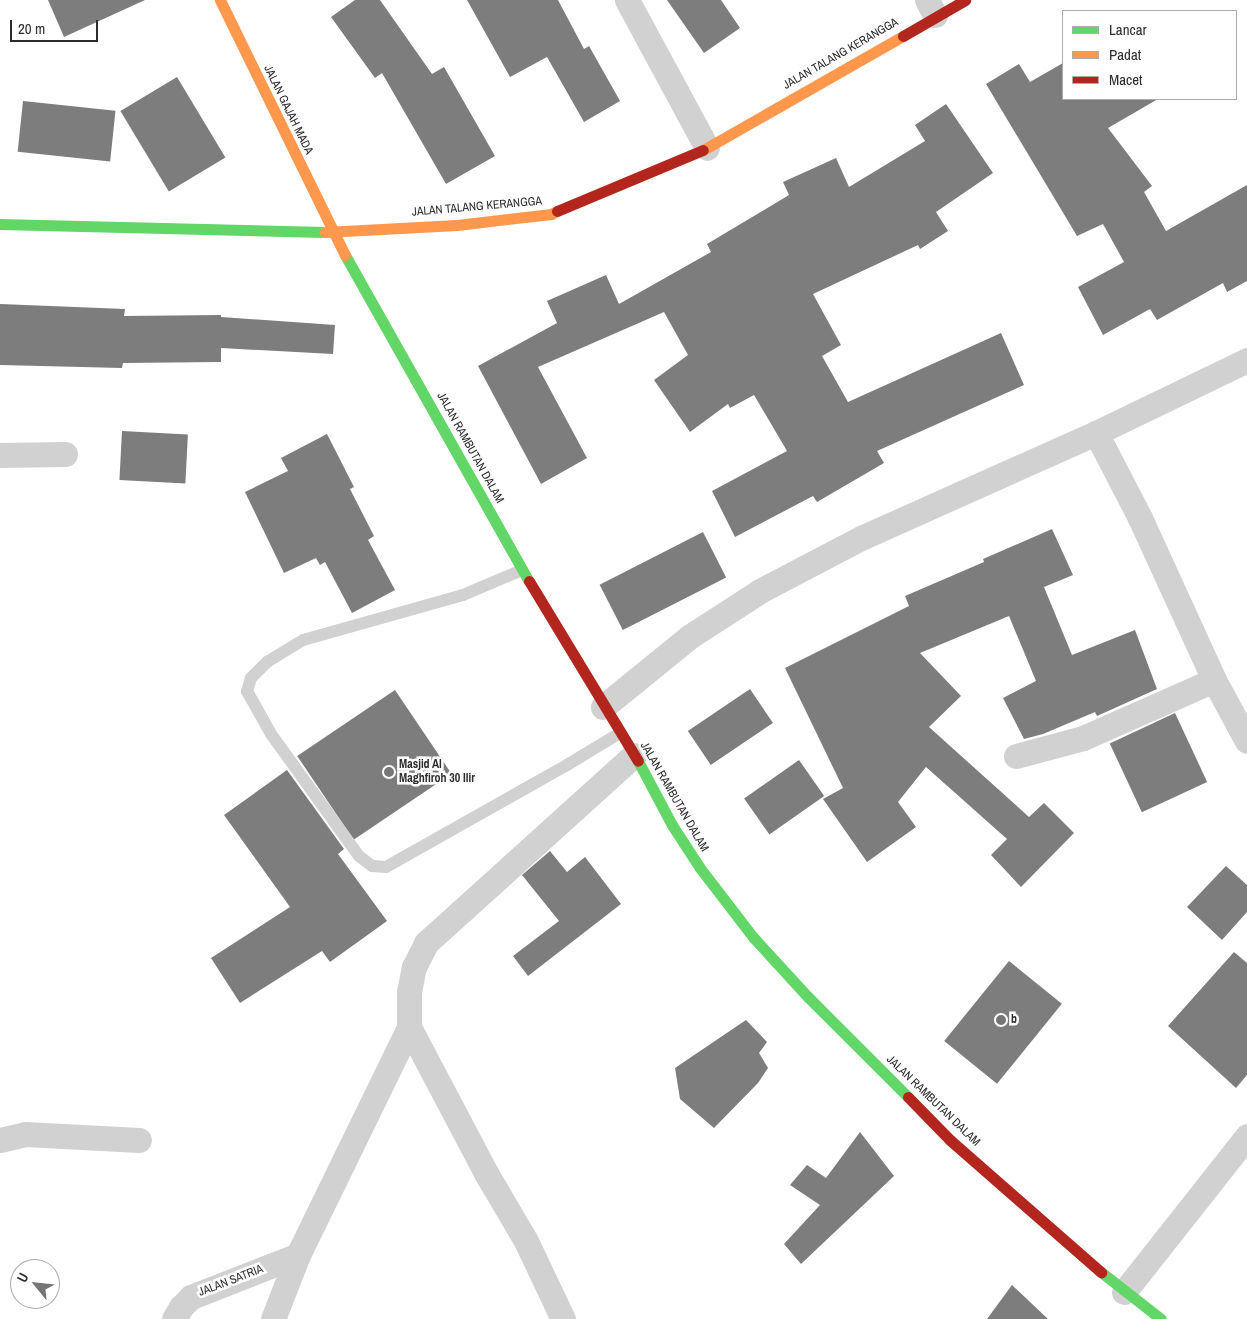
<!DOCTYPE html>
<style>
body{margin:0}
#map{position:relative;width:1247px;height:1319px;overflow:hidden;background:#fff;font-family:"Archivo Narrow",sans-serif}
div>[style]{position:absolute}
.building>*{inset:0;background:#7d7d7d;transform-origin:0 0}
.lane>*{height:12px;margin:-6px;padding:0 6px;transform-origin:6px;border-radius:6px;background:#d1d1d1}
.street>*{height:25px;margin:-12.5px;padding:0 12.5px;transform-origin:12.5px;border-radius:12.5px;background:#d1d1d1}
.fast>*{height:11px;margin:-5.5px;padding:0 5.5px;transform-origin:5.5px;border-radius:5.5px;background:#63d668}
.slow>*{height:11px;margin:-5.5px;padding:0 5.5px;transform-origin:5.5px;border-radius:5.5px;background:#ff974d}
.jam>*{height:11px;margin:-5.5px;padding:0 5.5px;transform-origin:5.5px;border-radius:5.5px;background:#b3261e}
.dots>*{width:14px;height:14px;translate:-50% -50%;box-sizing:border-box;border:2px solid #fff;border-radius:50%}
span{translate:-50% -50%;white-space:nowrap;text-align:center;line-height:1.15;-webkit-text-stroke:5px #fff;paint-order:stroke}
.street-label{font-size:12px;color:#2c2c2c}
.poi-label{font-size:12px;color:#2c2c2c;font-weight:700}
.left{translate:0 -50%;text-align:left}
.legend{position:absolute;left:1062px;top:10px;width:175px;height:90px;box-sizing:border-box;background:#fff;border:1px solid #ababab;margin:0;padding:6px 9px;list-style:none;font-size:15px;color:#2c2c2c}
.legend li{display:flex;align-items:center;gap:10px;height:25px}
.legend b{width:25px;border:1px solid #ababab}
.north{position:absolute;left:10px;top:1259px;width:50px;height:50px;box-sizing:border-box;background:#fff;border:1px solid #ababab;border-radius:50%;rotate:298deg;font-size:14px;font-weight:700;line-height:20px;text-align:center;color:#2c2c2c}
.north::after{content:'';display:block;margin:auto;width:18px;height:22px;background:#767676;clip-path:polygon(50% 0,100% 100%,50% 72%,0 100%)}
.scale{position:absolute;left:10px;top:20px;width:88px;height:22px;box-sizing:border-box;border:2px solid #2c2c2c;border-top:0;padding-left:6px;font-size:15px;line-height:18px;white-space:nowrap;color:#2c2c2c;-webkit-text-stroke:4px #fff;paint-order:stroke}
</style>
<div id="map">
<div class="building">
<div style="clip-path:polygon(48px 0,145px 0,64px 37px)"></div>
<div style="clip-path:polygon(355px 0,380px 0,432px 74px,444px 67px,495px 156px,446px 184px,382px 73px,375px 78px,331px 17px)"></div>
<div style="clip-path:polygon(467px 0,558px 0,584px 49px,589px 46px,620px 101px,584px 122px,547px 57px,510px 77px)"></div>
<div style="clip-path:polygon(667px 0,721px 0,740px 28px,704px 53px)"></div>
<div style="clip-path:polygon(1063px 63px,1063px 99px,1158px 99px,1108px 128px,1152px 186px,1144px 192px,1166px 231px,1247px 185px,1247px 281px,1227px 292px,1223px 283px,1157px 320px,1150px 309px,1103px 335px,1078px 287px,1124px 262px,1103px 224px,1077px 236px,986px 84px,1019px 64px,1030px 82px)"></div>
<div style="left:177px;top:77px;width:94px;height:66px;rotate:59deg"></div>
<div style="left:23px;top:101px;width:93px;height:51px;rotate:6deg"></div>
<div style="clip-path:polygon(946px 104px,993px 173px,936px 212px,948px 231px,920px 249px,918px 245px,813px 294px,841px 345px,822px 356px,848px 402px,1001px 333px,1024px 385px,877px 451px,884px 463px,817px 502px,813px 496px,735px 537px,712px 491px,787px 451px,754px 395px,730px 408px,728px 404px,690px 432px,654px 380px,688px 355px,664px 312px,538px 367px,587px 458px,541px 484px,478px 366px,557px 323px,547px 301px,606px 275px,619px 304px,711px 252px,707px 244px,789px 195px,783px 182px,836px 158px,849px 187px,925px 141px,915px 125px)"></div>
<div style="clip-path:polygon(0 304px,125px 309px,124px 316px,221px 315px,221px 317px,335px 325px,333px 354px,221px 348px,221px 362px,123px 363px,122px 368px,0 365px)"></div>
<div style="left:122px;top:431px;width:66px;height:49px;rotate:3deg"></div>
<div style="clip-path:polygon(327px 434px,354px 487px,350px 489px,374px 536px,368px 540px,395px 590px,352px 613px,325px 562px,320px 565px,316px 558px,284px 573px,245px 492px,288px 471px,281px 458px)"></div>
<div style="clip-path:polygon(1052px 529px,1073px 575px,1044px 587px,1072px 655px,1135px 630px,1157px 689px,1097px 716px,1095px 712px,1043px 734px,1024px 739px,1003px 698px,1036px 681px,1009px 616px,920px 653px,961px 696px,929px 727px,1029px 817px,1044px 803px,1074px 833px,1021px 887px,991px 855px,1007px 839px,926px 767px,898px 802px,916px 827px,867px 862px,823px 799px,843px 788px,785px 668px,909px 606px,905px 596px,984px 562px,983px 559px)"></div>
<div style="left:703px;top:532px;width:51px;height:116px;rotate:63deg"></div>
<div style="left:750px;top:689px;width:41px;height:75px;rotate:56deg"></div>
<div style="left:395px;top:690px;width:101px;height:118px;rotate:56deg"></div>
<div style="left:1175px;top:713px;width:76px;height:72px;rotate:65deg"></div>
<div style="left:799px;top:760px;width:44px;height:67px;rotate:55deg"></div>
<div style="clip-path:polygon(287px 770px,344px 849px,338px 854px,387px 921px,330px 962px,322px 951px,240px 1003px,211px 958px,290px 907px,224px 815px)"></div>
<div style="clip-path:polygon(550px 851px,567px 872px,585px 857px,621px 904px,528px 976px,513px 956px,559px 921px,522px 875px)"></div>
<div style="clip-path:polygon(1226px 866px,1247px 885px,1247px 912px,1222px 940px,1187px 907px)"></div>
<div style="clip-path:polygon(1234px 952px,1247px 963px,1247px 1075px,1236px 1088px,1168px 1026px)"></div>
<div style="left:1009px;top:961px;width:68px;height:103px;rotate:39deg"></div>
<div style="clip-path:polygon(746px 1020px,767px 1042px,759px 1053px,768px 1068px,758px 1083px,714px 1128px,680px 1099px,675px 1068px)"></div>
<div style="clip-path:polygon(860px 1132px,894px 1176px,801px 1264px,784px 1244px,820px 1205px,790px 1185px,807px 1165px,826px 1178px)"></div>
<div style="clip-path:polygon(1012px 1285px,1048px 1319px,987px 1319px)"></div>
</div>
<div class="lane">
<div style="left:522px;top:570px;width:64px;rotate:157deg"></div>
<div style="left:463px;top:595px;width:166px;rotate:164.3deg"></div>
<div style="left:303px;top:640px;width:42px;rotate:148.6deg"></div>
<div style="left:267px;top:662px;width:23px;rotate:135deg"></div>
<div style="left:251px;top:678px;width:14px;rotate:107deg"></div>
<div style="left:247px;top:691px;width:49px;rotate:60.8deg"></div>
<div style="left:271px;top:734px;width:150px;rotate:54.2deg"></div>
<div style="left:359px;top:856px;width:16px;rotate:38deg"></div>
<div style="left:372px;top:866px;width:14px;rotate:4deg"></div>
<div style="left:386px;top:867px;width:208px;rotate:-29.4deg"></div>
<div style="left:567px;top:765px;width:62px;rotate:-31.1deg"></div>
</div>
<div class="street">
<div style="left:627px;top:0;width:168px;rotate:61.6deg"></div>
<div style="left:927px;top:0;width:17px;rotate:62deg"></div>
<div style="left:1096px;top:433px;width:96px;rotate:62.6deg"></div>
<div style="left:1140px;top:518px;width:178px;rotate:65.4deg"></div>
<div style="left:1214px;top:680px;width:69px;rotate:61.6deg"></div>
<div style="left:0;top:455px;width:65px;rotate:-0.9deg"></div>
<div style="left:603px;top:707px;width:111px;rotate:-39.1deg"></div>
<div style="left:689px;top:637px;width:85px;rotate:-32.9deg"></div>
<div style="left:760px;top:591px;width:114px;rotate:-27.7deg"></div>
<div style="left:861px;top:538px;width:257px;rotate:-24.1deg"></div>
<div style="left:1096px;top:433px;width:168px;rotate:-25.8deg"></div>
<div style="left:1016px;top:756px;width:69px;rotate:-15deg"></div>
<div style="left:1083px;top:738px;width:143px;rotate:-23.9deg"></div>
<div style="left:0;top:1140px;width:26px;rotate:-13deg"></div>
<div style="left:25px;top:1134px;width:114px;rotate:3deg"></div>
<div style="left:1124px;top:1292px;width:199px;rotate:-51.7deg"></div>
<div style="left:174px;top:1319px;width:14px;rotate:-60deg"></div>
<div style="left:181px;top:1307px;width:14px;rotate:-45deg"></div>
<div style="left:191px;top:1297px;width:115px;rotate:-21.4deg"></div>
<div style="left:273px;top:1319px;width:69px;rotate:-68.7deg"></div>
<div style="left:298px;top:1255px;width:254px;rotate:-64deg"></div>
<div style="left:563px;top:1319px;width:86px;rotate:-115.4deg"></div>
<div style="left:526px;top:1241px;width:79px;rotate:-120.5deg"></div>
<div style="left:486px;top:1173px;width:165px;rotate:-117.8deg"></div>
<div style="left:409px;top:1027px;width:35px;rotate:-90deg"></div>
<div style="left:409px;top:992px;width:25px;rotate:-79deg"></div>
<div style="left:414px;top:967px;width:27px;rotate:-63deg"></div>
<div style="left:426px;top:943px;width:280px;rotate:-42.1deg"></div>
</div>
<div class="fast">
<div style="left:0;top:224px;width:325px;rotate:1.4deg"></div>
<div style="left:345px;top:255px;width:374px;rotate:60.6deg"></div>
<div style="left:638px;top:761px;width:72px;rotate:62deg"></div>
<div style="left:672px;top:825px;width:51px;rotate:56.9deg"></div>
<div style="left:700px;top:868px;width:87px;rotate:52.5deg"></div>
<div style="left:753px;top:937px;width:81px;rotate:47.5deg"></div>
<div style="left:808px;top:997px;width:141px;rotate:45deg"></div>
<div style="left:1101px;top:1272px;width:76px;rotate:38.1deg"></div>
</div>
<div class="slow">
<div style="left:220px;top:0;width:284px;rotate:63.9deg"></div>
<div style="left:703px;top:150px;width:230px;rotate:-29.7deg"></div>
<div style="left:325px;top:232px;width:132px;rotate:-3deg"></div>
<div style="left:457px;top:225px;width:95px;rotate:-6.7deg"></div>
<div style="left:551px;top:214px;width:7px;rotate:-27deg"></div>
</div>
<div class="jam">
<div style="left:903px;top:36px;width:72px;rotate:-30.1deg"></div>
<div style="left:557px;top:211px;width:158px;rotate:-22.7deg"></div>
<div style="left:529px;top:581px;width:210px;rotate:58.8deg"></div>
<div style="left:908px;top:1097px;width:60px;rotate:45.7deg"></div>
<div style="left:950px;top:1140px;width:201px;rotate:41.2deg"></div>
</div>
<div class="dots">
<div style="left:389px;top:772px;background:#767676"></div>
<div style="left:1001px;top:1020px;background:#767676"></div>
</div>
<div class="street-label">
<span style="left:841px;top:54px;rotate:-30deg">JALAN TALANG KERANGGA</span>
<span style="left:288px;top:110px;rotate:64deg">JALAN GAJAH MADA</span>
<span style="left:477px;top:207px;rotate:-5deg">JALAN TALANG KERANGGA</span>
<span style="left:470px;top:448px;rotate:61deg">JALAN RAMBUTAN DALAM</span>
<span style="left:674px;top:797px;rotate:60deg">JALAN RAMBUTAN DALAM</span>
<span style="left:933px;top:1101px;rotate:44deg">JALAN RAMBUTAN DALAM</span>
<span style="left:231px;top:1281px;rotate:-21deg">JALAN SATRIA</span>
</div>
<div class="poi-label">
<span class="left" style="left:399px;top:772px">Masjid Al<br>Maghfiroh 30 Ilir</span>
<span class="left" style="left:1011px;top:1020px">b</span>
</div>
<ul class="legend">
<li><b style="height:6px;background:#63d668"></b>Lancar</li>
<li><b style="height:6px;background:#ff974d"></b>Padat</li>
<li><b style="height:6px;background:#b3261e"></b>Macet</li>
</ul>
<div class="north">U</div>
<div class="scale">20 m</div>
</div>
